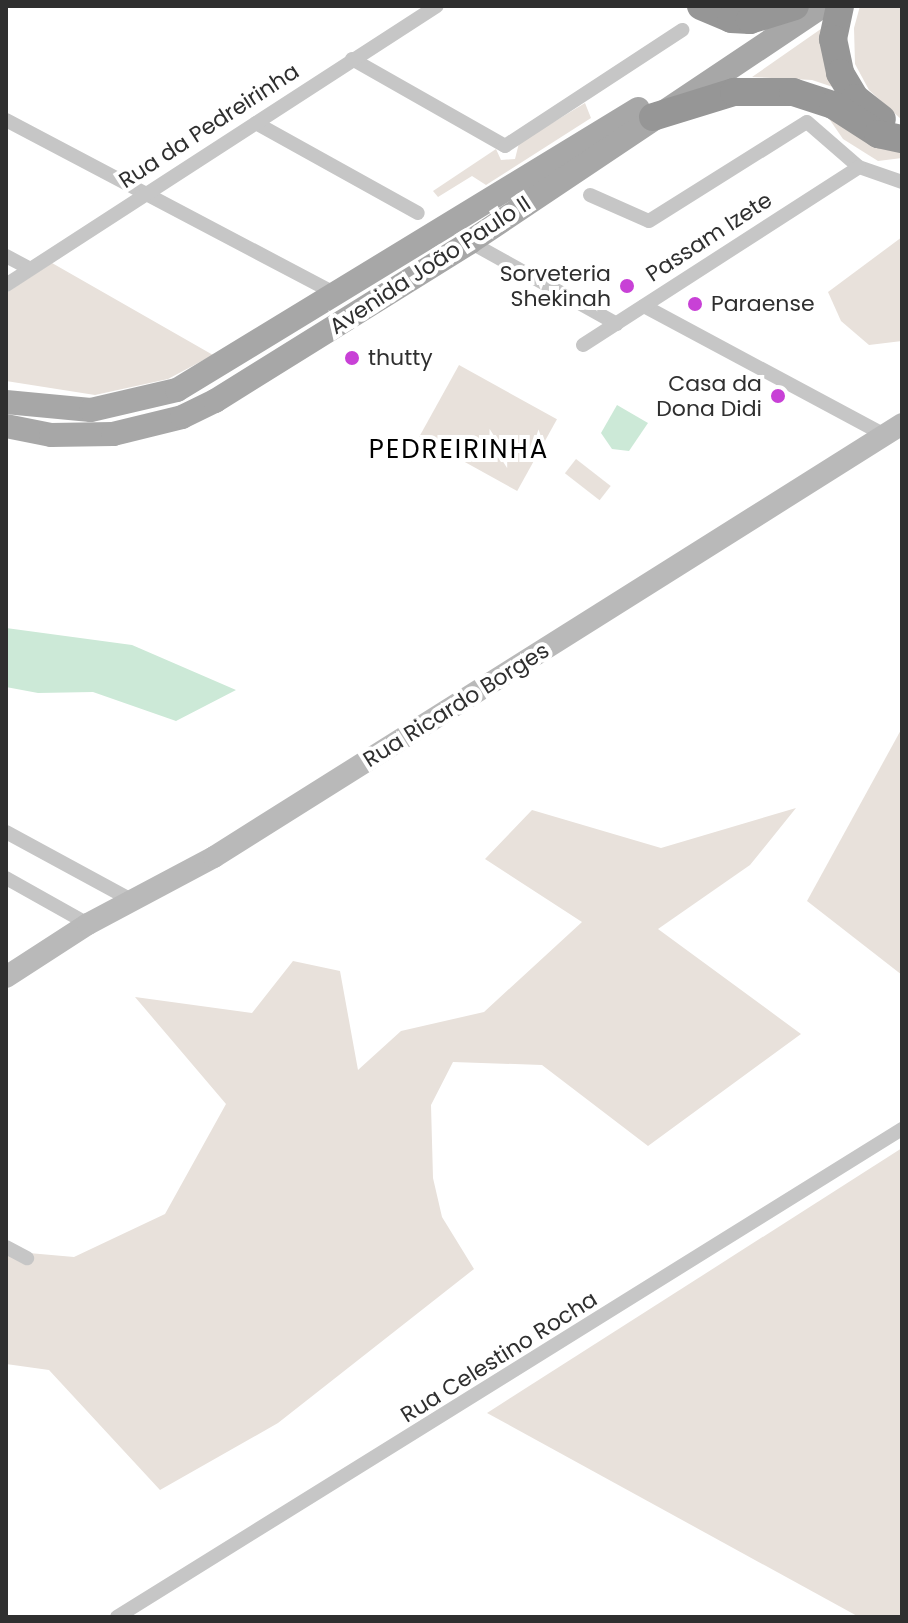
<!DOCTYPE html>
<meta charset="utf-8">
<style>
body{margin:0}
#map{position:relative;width:908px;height:1623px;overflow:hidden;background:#fff;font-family:Poppins,sans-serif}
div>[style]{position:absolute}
.green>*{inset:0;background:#e8e1db;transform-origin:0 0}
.water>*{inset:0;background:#cce9d7}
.street>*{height:14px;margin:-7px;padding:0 7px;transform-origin:7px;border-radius:7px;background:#c6c6c6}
.secondary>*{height:22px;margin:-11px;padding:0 11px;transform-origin:11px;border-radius:11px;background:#b9b9b9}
.primary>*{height:24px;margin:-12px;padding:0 12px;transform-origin:12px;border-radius:12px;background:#a7a7a7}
.highway>*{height:28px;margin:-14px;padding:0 14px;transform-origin:14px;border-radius:14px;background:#969696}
.dots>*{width:22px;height:22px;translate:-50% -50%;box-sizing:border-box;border:4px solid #fff;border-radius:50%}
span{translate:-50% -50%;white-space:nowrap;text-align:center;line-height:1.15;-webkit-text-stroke:8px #fff;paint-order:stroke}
.street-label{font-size:22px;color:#2f2f2f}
.poi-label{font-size:22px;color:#2f2f2f}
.right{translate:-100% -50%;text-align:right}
.left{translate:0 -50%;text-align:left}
.quarter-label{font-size:26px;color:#000;letter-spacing:2px}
.frame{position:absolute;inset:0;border:8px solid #2f2f2f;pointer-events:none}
</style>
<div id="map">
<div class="green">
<div style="clip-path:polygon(860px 6px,902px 6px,902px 120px,869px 90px,855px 64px,854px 28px)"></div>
<div style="clip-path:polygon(828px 24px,842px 90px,812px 80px,752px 77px)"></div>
<div style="clip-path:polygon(585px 103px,591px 118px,486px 185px,472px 176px,438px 197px,433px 191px,496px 149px,501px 160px,515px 159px,519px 143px)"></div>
<div style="clip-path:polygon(821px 107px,902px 147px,902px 158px,878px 161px,843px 139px)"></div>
<div style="clip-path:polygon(902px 237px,902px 341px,869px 345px,841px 321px,828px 292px)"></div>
<div style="clip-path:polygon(52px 263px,213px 355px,168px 379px,95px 395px,6px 381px,6px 293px)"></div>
<div style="left:459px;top:365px;width:112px;height:82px;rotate:29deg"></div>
<div style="left:576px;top:459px;width:44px;height:18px;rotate:38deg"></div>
<div style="clip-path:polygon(902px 728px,902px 975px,807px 901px)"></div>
<div style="clip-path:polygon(796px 808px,750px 865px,658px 929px,801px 1034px,648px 1146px,542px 1065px,453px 1062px,431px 1105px,433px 1178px,442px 1217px,474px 1269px,278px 1423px,160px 1490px,49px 1370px,6px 1364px,6px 1251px,74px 1257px,165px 1214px,226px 1104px,135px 997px,252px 1013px,293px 961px,340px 971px,358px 1070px,401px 1031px,484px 1012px,582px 922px,485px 859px,532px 810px,661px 848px)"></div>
<div style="clip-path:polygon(902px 1148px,902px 1617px,859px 1617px,487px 1413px)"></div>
</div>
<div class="water">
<div style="clip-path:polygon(617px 405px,648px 423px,629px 451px,612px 449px,601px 433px)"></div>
<div style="clip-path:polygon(6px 628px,132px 645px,236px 690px,176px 721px,93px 692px,38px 693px,6px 687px)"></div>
</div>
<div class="street">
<div style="left:352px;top:59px;width:176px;rotate:29.6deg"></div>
<div style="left:505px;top:146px;width:212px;rotate:-33.2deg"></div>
<div style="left:6px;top:120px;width:375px;rotate:27.8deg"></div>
<div style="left:256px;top:123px;width:185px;rotate:29.1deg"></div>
<div style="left:590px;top:195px;width:64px;rotate:23.8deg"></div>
<div style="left:649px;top:221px;width:186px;rotate:-32.1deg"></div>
<div style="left:807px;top:122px;width:69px;rotate:40.9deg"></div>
<div style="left:859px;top:167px;width:46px;rotate:19.2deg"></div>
<div style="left:470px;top:242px;width:168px;rotate:29.2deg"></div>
<div style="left:6px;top:256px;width:27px;rotate:28deg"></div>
<div style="left:6px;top:285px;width:513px;rotate:-32.92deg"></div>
<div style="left:644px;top:306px;width:273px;rotate:28.2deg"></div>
<div style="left:583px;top:345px;width:328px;rotate:-32.8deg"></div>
<div style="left:6px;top:832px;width:142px;rotate:28.5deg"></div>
<div style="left:6px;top:878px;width:94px;rotate:29.3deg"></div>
<div style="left:6px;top:1247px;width:24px;rotate:28deg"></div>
<div style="left:117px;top:1617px;width:924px;rotate:-31.87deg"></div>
</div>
<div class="secondary">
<div style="left:6px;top:977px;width:98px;rotate:-32.9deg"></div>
<div style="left:88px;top:924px;width:143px;rotate:-28deg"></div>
<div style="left:214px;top:857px;width:813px;rotate:-32.18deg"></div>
</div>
<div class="primary">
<div style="left:6px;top:402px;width:85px;rotate:5.4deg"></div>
<div style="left:91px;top:410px;width:88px;rotate:-13.1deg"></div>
<div style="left:177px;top:390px;width:540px;rotate:-31.36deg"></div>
<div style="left:6px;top:426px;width:46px;rotate:11.3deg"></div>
<div style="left:51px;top:435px;width:62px;rotate:-0.9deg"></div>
<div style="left:113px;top:434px;width:71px;rotate:-13.8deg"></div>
<div style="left:182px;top:417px;width:37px;rotate:-26deg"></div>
<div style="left:215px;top:401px;width:301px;rotate:-31.9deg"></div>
<div style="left:470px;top:242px;width:424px;rotate:-33.8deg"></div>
</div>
<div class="highway">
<div style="left:701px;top:6px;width:33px;rotate:23deg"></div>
<div style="left:731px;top:19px;width:19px;rotate:3deg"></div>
<div style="left:750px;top:20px;width:47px;rotate:-17.3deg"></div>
<div style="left:840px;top:6px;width:34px;rotate:102deg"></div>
<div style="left:833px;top:39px;width:35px;rotate:78deg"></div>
<div style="left:840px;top:73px;width:29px;rotate:59deg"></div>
<div style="left:855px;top:98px;width:34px;rotate:38deg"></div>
<div style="left:653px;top:117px;width:85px;rotate:-17.2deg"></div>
<div style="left:734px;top:92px;width:59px"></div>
<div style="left:793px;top:92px;width:42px;rotate:18deg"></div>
<div style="left:833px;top:105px;width:54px;rotate:32.8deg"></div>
<div style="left:878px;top:134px;width:25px;rotate:12deg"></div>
</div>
<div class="dots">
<div style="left:627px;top:286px;background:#c841d6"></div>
<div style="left:695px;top:304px;background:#c841d6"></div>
<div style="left:352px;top:358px;background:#c841d6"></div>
<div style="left:778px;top:396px;background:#c841d6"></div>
</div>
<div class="street-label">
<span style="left:209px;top:126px;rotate:-33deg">Rua da Pedreirinha</span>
<span style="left:709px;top:237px;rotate:-33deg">Passam Izete</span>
<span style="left:430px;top:265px;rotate:-33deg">Avenida João Paulo II</span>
<span style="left:456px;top:705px;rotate:-32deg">Rua Ricardo Borges</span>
<span style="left:499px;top:1357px;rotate:-32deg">Rua Celestino Rocha</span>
</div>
<div class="poi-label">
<span class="right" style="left:611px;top:286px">Sorveteria<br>Shekinah</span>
<span class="left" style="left:711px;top:304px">Paraense</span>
<span class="left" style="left:368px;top:358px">thutty</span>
<span class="right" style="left:762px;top:396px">Casa da<br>Dona Didi</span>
</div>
<div class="quarter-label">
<span style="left:459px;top:450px">PEDREIRINHA</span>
</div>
<div class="frame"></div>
</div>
